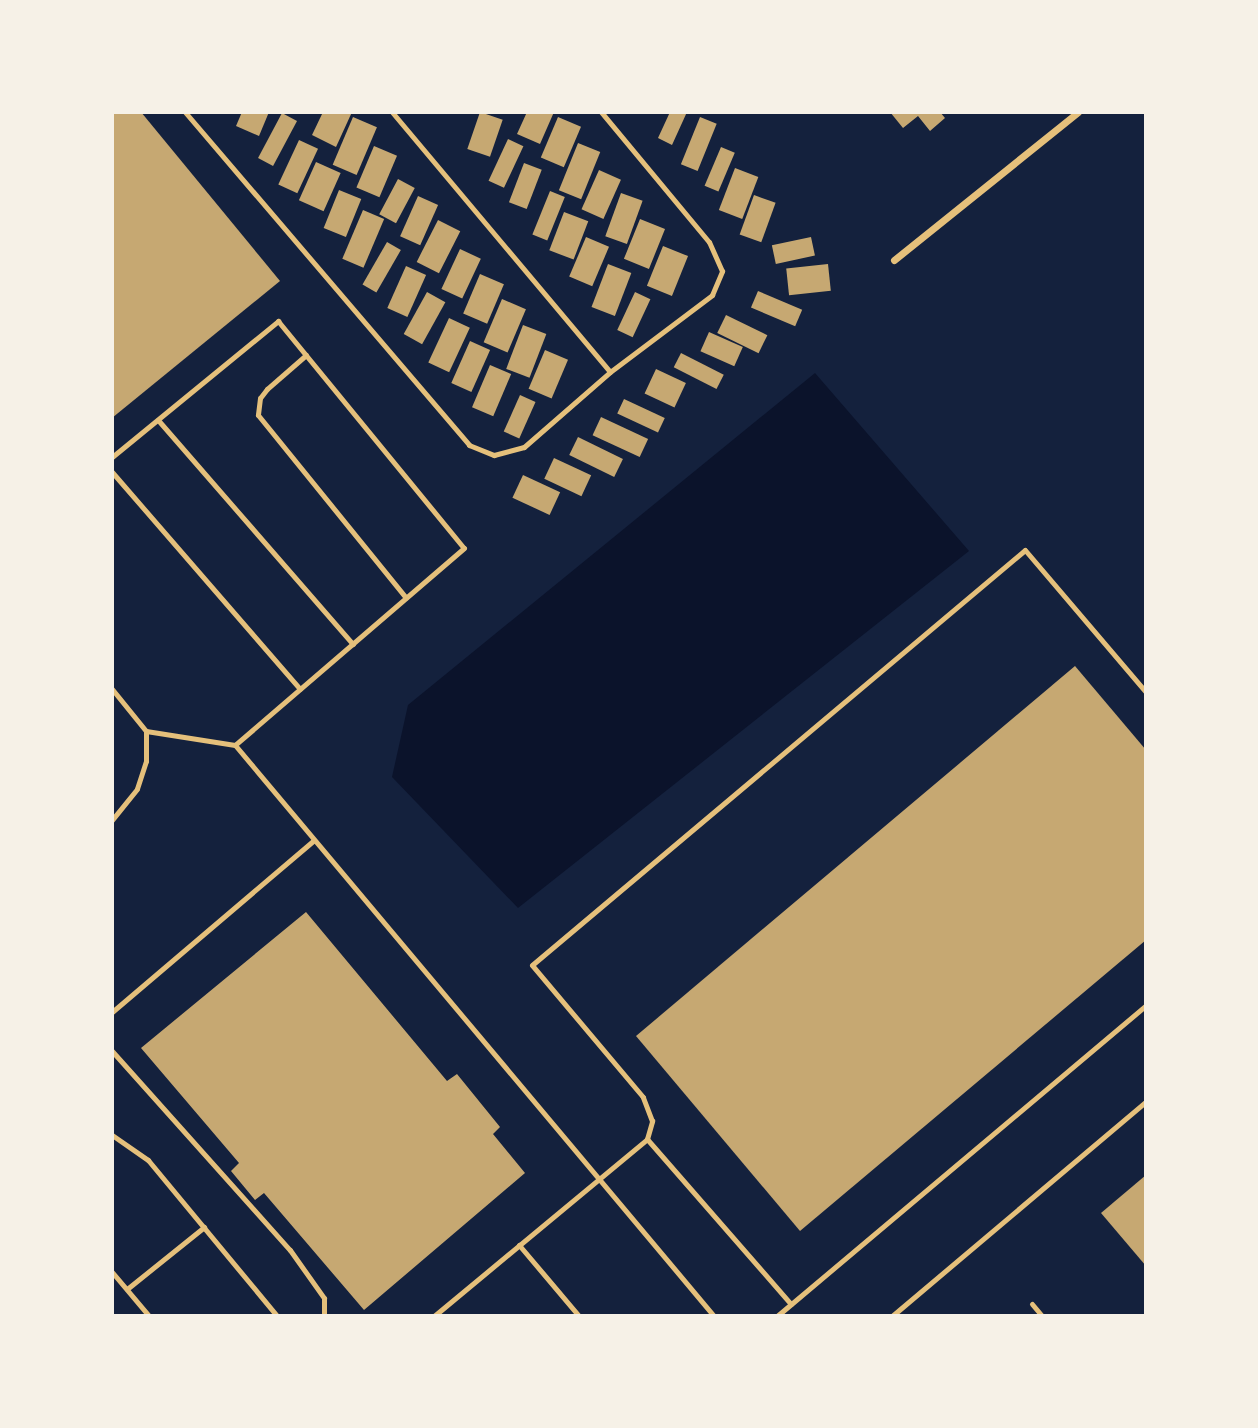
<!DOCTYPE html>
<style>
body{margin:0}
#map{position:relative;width:1258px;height:1428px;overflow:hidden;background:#14213d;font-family:Poppins,sans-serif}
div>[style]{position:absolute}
.water>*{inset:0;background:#0b132b}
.building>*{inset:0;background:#c6a872;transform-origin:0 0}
.service>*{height:5px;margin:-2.5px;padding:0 2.5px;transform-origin:2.5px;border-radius:2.5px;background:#e5c07b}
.minor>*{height:7px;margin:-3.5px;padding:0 3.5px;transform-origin:3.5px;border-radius:3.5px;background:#e5c07b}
span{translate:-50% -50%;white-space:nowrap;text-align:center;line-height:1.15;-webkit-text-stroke:6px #f6f1e7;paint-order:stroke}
.frame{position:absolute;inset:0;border:114px solid #f6f1e7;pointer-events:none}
</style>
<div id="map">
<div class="water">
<div style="clip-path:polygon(815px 373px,969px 551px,518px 908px,392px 777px,408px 705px)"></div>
</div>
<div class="building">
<div style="clip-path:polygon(112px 112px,141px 112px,280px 281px,112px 418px)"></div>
<div style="clip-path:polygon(242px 112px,269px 112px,259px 136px,236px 126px)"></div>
<div style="clip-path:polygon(323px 112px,352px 112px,336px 147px,312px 135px)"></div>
<div style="left:480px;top:112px;width:24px;height:39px;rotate:19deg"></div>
<div style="clip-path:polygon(527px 112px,554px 112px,540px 144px,517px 134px)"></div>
<div style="clip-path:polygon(670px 112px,687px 112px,672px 145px,658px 138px)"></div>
<div style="clip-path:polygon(890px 112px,940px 112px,945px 118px,930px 131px,918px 116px,903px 128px)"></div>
<div style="left:282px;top:113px;width:17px;height:51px;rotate:28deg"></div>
<div style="left:353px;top:117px;width:26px;height:52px;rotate:23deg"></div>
<div style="left:558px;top:117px;width:25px;height:44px;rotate:23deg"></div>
<div style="left:700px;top:117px;width:18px;height:51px;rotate:22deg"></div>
<div style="left:508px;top:139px;width:17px;height:46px;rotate:25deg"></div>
<div style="left:299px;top:140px;width:21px;height:49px;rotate:25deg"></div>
<div style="left:578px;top:143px;width:24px;height:51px;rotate:22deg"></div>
<div style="left:374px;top:146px;width:25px;height:45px;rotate:23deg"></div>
<div style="left:721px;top:147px;width:15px;height:42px;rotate:23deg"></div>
<div style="left:316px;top:162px;width:27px;height:42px;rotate:24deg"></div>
<div style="left:524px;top:163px;width:19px;height:42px;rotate:21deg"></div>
<div style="left:735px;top:168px;width:25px;height:45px;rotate:21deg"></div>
<div style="left:599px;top:170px;width:24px;height:43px;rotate:24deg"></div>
<div style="left:398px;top:179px;width:19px;height:40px;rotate:28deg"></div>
<div style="left:339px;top:190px;width:24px;height:41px;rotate:22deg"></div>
<div style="left:550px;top:191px;width:16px;height:47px;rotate:22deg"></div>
<div style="left:621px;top:193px;width:23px;height:46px;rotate:20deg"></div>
<div style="left:754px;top:195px;width:23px;height:42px;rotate:20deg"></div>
<div style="left:418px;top:196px;width:22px;height:44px;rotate:24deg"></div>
<div style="left:363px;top:210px;width:23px;height:53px;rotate:23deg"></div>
<div style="left:564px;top:212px;width:26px;height:41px;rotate:21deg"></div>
<div style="left:640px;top:219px;width:27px;height:43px;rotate:22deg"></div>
<div style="left:438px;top:220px;width:25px;height:47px;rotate:27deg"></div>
<div style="left:586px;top:237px;width:25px;height:43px;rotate:23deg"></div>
<div style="left:811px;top:237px;width:19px;height:40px;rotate:78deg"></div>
<div style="left:387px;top:242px;width:16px;height:49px;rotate:30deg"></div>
<div style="left:663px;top:246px;width:27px;height:43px;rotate:22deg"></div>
<div style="left:460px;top:249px;width:23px;height:44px;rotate:25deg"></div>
<div style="left:608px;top:264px;width:25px;height:46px;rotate:21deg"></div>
<div style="left:828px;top:264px;width:27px;height:42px;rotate:84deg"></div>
<div style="left:406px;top:266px;width:22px;height:46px;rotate:24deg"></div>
<div style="left:480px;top:274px;width:26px;height:43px;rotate:23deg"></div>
<div style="left:758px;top:291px;width:48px;height:18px;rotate:23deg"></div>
<div style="left:427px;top:292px;width:21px;height:48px;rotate:29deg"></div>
<div style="left:635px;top:292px;width:17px;height:42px;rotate:25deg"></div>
<div style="left:502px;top:299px;width:26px;height:47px;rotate:23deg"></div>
<div style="left:726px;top:315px;width:46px;height:20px;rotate:26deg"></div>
<div style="left:449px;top:318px;width:23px;height:49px;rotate:25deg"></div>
<div style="left:523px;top:325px;width:25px;height:47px;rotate:21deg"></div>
<div style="left:709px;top:332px;width:37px;height:21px;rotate:24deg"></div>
<div style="left:470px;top:341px;width:22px;height:46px;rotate:24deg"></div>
<div style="left:545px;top:350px;width:25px;height:42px;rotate:23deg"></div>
<div style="left:681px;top:353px;width:48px;height:16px;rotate:27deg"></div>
<div style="left:490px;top:365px;width:23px;height:46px;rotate:23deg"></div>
<div style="left:656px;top:369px;width:33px;height:27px;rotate:25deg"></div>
<div style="left:520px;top:395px;width:17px;height:40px;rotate:24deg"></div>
<div style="left:624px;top:399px;width:45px;height:16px;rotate:25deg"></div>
<div style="left:601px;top:417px;width:52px;height:20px;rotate:25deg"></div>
<div style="left:578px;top:437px;width:50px;height:20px;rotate:26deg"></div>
<div style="left:554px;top:458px;width:41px;height:23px;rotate:25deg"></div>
<div style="left:523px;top:475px;width:41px;height:25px;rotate:25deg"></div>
<div style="clip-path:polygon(1075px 666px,1146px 750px,1146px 940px,800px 1231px,636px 1036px)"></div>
<div style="clip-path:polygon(306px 912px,447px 1081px,457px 1074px,500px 1127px,493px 1134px,525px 1173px,364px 1310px,264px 1193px,255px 1200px,231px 1171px,239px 1163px,141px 1048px)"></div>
<div style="clip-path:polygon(1146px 1175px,1146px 1266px,1101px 1213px)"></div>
</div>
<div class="service">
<div style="left:185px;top:112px;width:438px;rotate:49.5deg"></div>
<div style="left:469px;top:445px;width:27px;rotate:22deg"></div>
<div style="left:494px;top:455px;width:31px;rotate:-15deg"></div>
<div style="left:524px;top:447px;width:114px;rotate:-41.1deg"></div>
<div style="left:610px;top:372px;width:128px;rotate:-37deg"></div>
<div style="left:712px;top:295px;width:26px;rotate:-67deg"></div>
<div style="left:722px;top:271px;width:32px;rotate:-114deg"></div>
<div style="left:709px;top:242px;width:169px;rotate:-129.7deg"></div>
<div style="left:392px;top:112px;width:339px;rotate:50deg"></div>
<div style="left:306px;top:355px;width:52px;rotate:138.9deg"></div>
<div style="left:267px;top:389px;width:11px;rotate:128deg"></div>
<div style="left:260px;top:398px;width:17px;rotate:97deg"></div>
<div style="left:258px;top:415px;width:235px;rotate:51deg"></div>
<div style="left:158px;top:420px;width:297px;rotate:49deg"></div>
<div style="left:112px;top:457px;width:215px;rotate:-39.3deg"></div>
<div style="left:278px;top:321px;width:293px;rotate:50.7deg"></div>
<div style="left:464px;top:548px;width:302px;rotate:139.3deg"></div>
<div style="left:112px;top:472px;width:287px;rotate:49.1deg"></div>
<div style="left:112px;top:689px;width:54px;rotate:51deg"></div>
<div style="left:146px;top:731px;width:30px;rotate:90deg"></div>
<div style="left:146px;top:761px;width:29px;rotate:108deg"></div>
<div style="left:137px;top:789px;width:40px;rotate:129deg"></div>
<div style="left:146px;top:731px;width:90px;rotate:8.9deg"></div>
<div style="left:235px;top:745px;width:745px;rotate:50.01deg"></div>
<div style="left:112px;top:1012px;width:265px;rotate:-40.4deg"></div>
<div style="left:112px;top:1051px;width:267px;rotate:48.2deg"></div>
<div style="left:290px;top:1250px;width:59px;rotate:54.7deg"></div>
<div style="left:324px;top:1298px;width:18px;rotate:90deg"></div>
<div style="left:112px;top:1135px;width:44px;rotate:34.8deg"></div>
<div style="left:148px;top:1160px;width:202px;rotate:50.4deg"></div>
<div style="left:647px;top:1139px;width:219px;rotate:48.9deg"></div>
<div style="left:519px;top:1245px;width:93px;rotate:49.8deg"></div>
<div style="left:112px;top:1272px;width:57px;rotate:49.9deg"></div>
<div style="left:127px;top:1289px;width:99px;rotate:-38.8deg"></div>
<div style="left:1032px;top:1304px;width:16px;rotate:50deg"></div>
<div style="left:434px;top:1316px;width:277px;rotate:-39.7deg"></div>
<div style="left:647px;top:1139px;width:19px;rotate:-74deg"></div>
<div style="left:652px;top:1121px;width:26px;rotate:-111deg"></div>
<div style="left:643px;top:1097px;width:172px;rotate:-130.1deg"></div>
<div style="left:532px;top:965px;width:644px;rotate:-40.09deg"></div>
<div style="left:1025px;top:550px;width:187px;rotate:49.6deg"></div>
<div style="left:777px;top:1316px;width:483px;rotate:-40.1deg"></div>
<div style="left:892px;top:1316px;width:333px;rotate:-40.2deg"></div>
</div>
<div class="minor">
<div style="left:894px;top:260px;width:236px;rotate:-38.8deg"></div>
</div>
<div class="frame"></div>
</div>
